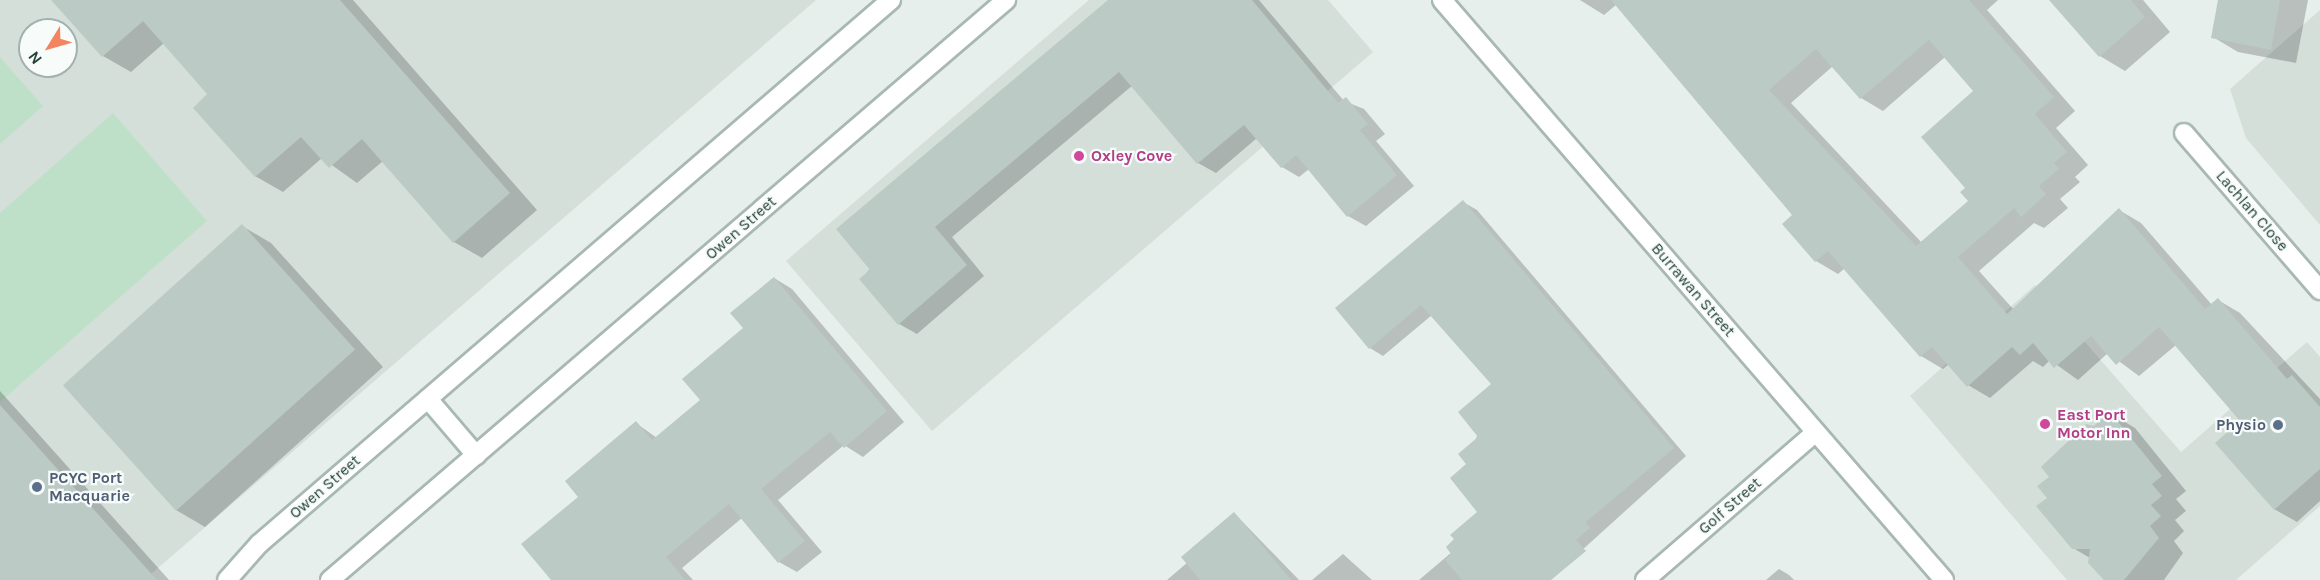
<!DOCTYPE html>
<style>
body{margin:0}
#map{position:relative;width:2320px;height:580px;overflow:hidden;background:#e6efeb;font-family:Karla,sans-serif}
div>[style]{position:absolute}
.built>*{inset:0;background:#d4dfda}
.green>*{inset:0;background:#bfe0c8}
.shadow>*{inset:0;background:#0003}
.building>*{inset:0;background:#bbcac4;transform-origin:0 0}
.roads{filter:drop-shadow(2px 0 #a8b8b2) drop-shadow(-2px 0 #a8b8b2) drop-shadow(0 2px #a8b8b2) drop-shadow(0 -2px #a8b8b2)}
.minor>*{height:18px;margin:-9px;padding:0 9px;transform-origin:9px;border-radius:9px;background:#fff}
.dots>*{width:16px;height:16px;translate:-50% -50%;box-sizing:border-box;border:3px solid #f7fbf9;border-radius:50%}
span{translate:-50% -50%;white-space:nowrap;text-align:center;line-height:1.15;-webkit-text-stroke:4.5px #f7fbf9;paint-order:stroke}
.hotel-label{font-size:16px;color:#b23c85;font-weight:700}
.left{translate:0 -50%;text-align:left}
.street-label{font-size:16px;color:#24423a}
.service-label{font-size:16px;color:#4e5e75;font-weight:700}
.right{translate:-100% -50%;text-align:right}
.north{position:absolute;left:18px;top:18px;width:60px;height:60px;box-sizing:border-box;background:#f7fbf9;border:2px solid #a3b1ad;border-radius:50%;rotate:233deg;font-size:16px;font-weight:700;line-height:24px;text-align:center;color:#24423a}
.north::after{content:'';display:block;margin:auto;width:21px;height:27px;background:#f4845f;clip-path:polygon(50% 0,100% 100%,50% 72%,0 100%)}
</style>
<div id="map">
<div class="built">
<div style="clip-path:polygon(evenodd,0 0,816px 0,144px 580px,0 580px,0 0,30px 30px,66px 30px,66px 66px,30px 66px,30px 30px)"></div>
<div style="clip-path:polygon(1089px 0,1328px 0,1373px 52px,932px 431px,786px 261px)"></div>
<div style="clip-path:polygon(2320px 10px,2320px 225px,2246px 138px,2230px 89px)"></div>
<div style="clip-path:polygon(2035px 285px,2181px 452px,2307px 342px,2320px 357px,2320px 506px,2236px 580px,2067px 580px,1910px 396px)"></div>
</div>
<div class="green">
<div style="clip-path:polygon(0 57px,43px 106px,0 144px)"></div>
<div style="clip-path:polygon(113px 113px,207px 221px,0 402px,0 213px)"></div>
</div>
<div class="shadow">
<div style="clip-path:polygon(53px 0,353px 0,537px 210px,482px 258px,454px 242px,383px 161px,357px 183px,322px 158px,283px 192px,255px 176px,210px 95px,164px 43px,131px 72px,103px 56px)"></div>
<div style="clip-path:polygon(1110px 0,1259px 0,1344px 101px,1364px 109px,1385px 134px,1376px 141px,1414px 186px,1366px 226px,1348px 216px,1309px 169px,1299px 177px,1282px 167px,1257px 138px,1216px 173px,1198px 163px,1133px 85px,952px 237px,984px 276px,917px 334px,899px 324px,861px 279px)"></div>
<div style="clip-path:polygon(evenodd,1580px 0,1998px 0,1987px 10px,2075px 111px,2056px 128px,2088px 165px,2075px 177px,2080px 182px,2060px 199px,2068px 208px,2044px 228px,2034px 223px,1979px 271px,2014px 310px,2119px 210px,2141px 223px,2212px 305px,2218px 300px,2240px 313px,2320px 399px,2320px 501px,2297px 522px,2274px 509px,2242px 421px,2176px 345px,2139px 376px,2108px 353px,2078px 380px,2050px 360px,2043px 367px,2033px 361px,1990px 398px,1968px 385px,1949px 364px,1943px 369px,1921px 356px,1845px 268px,1838px 274px,1816px 261px,1794px 215px,1617px 4px,1604px 15px,1580px 0,1945px 57px,1975px 91px,1970px 201px,1922px 243px,1791px 103px,1833px 66px,1861px 98px,1883px 111px,1945px 57px)"></div>
<div style="clip-path:polygon(2051px 0,2143px 0,2170px 32px,2125px 71px,2100px 56px)"></div>
<div style="clip-path:polygon(2220px 0,2308px 0,2296px 63px,2238px 52px,2213px 37px)"></div>
<div style="clip-path:polygon(1463px 202px,1477px 210px,1686px 456px,1549px 580px,1419px 580px,1452px 552px,1479px 512px,1468px 465px,1493px 384px,1432px 315px,1383px 356px,1370px 348px)"></div>
<div style="clip-path:polygon(242px 226px,271px 243px,383px 367px,205px 527px,176px 510px)"></div>
<div style="clip-path:polygon(774px 278px,792px 289px,904px 422px,863px 457px,844px 445px,778px 500px,822px 552px,797px 572px,779px 562px,742px 518px,682px 568px,693px 580px,553px 580px,580px 497px,636px 423px,657px 438px,703px 400px)"></div>
<div style="clip-path:polygon(0 391px,169px 580px,0 580px)"></div>
<div style="clip-path:polygon(2110px 413px,2135px 428px,2186px 491px,2176px 499px,2186px 511px,2175px 520px,2184px 531px,2174px 541px,2183px 553px,2164px 580px,2105px 580px,2090px 558px,2073px 548px,2049px 498px,2051px 477px,2043px 467px)"></div>
<div style="clip-path:polygon(1235px 514px,1299px 580px,1167px 580px,1188px 562px)"></div>
<div style="clip-path:polygon(1343px 554px,1372px 580px,1312px 580px)"></div>
<div style="clip-path:polygon(1779px 569px,1789px 575px,1794px 580px,1766px 580px)"></div>
</div>
<div class="building">
<div style="clip-path:polygon(51px 0,340px 0,510px 193px,453px 243px,362px 139px,329px 168px,301px 137px,255px 177px,193px 108px,207px 94px,143px 21px,102px 57px)"></div>
<div style="clip-path:polygon(1108px 0,1252px 0,1338px 103px,1346px 97px,1368px 124px,1360px 130px,1397px 175px,1347px 217px,1296px 155px,1281px 168px,1244px 125px,1197px 164px,1119px 72px,935px 227px,967px 265px,898px 325px,859px 279px,870px 270px,836px 229px)"></div>
<div style="clip-path:polygon(evenodd,1611px 0,1969px 0,2054px 97px,2035px 114px,2067px 152px,2054px 163px,2059px 169px,2039px 186px,2046px 194px,2021px 217px,2014px 208px,1958px 257px,2007px 314px,2119px 208px,2205px 309px,2218px 298px,2287px 379px,2292px 375px,2320px 407px,2320px 469px,2274px 510px,2215px 443px,2240px 421px,2159px 327px,2116px 365px,2091px 336px,2054px 368px,2033px 343px,2020px 355px,2012px 347px,1967px 387px,1932px 347px,1920px 357px,1828px 251px,1815px 262px,1782px 224px,1792px 215px,1611px 0,1929px 40px,1973px 91px,1921px 137px,1965px 188px,1960px 192px,1968px 201px,1916px 246px,1769px 90px,1816px 49px,1860px 99px,1929px 40px)"></div>
<div style="clip-path:polygon(2049px 0,2131px 0,2145px 17px,2099px 57px)"></div>
<div style="clip-path:polygon(2218px 0,2280px 0,2271px 50px,2211px 38px)"></div>
<div style="clip-path:polygon(1463px 200px,1674px 448px,1586px 522px,1590px 528px,1576px 540px,1586px 551px,1551px 580px,1462px 580px,1445px 560px,1451px 554px,1446px 547px,1454px 539px,1450px 535px,1477px 512px,1450px 478px,1466px 464px,1458px 454px,1478px 437px,1458px 412px,1491px 384px,1421px 305px,1369px 349px,1335px 308px)"></div>
<div style="left:242px;top:224px;width:169px;height:241px;rotate:48deg"></div>
<div style="clip-path:polygon(774px 277px,887px 411px,844px 448px,830px 432px,761px 489px,805px 541px,778px 563px,729px 504px,666px 557px,685px 580px,551px 580px,521px 544px,578px 497px,565px 481px,636px 421px,652px 440px,700px 400px,682px 379px,743px 328px,730px 313px)"></div>
<div style="clip-path:polygon(0 405px,157px 580px,0 580px)"></div>
<div style="clip-path:polygon(2110px 412px,2162px 476px,2152px 484px,2162px 496px,2151px 505px,2161px 516px,2150px 526px,2159px 538px,2124px 580px,2104px 580px,2088px 563px,2090px 549px,2072px 549px,2036px 506px,2047px 498px,2037px 486px,2049px 477px,2041px 467px,2086px 424px,2094px 426px)"></div>
<div style="clip-path:polygon(1234px 512px,1291px 580px,1200px 580px,1181px 557px)"></div>
</div>
<div class="roads">
<div class="minor">
<div style="left:1442px;top:0;width:767px;rotate:49.12deg"></div>
<div style="left:2184px;top:133px;width:208px;rotate:49.1deg"></div>
<div style="left:428px;top:399px;width:74px;rotate:49.4deg"></div>
<div style="left:227px;top:580px;width:48px;rotate:-48.4deg"></div>
<div style="left:259px;top:544px;width:834px;rotate:-40.72deg"></div>
<div style="left:330px;top:580px;width:891px;rotate:-40.63deg"></div>
<div style="left:1645px;top:580px;width:226px;rotate:-40.9deg"></div>
</div>
</div>
<div class="dots">
<div style="left:1079px;top:156px;background:#d1479c"></div>
<div style="left:2045px;top:424px;background:#d1479c"></div>
<div style="left:2278px;top:425px;background:#5c6f8a"></div>
<div style="left:37px;top:487px;background:#5c6f8a"></div>
</div>
<div class="hotel-label">
<span class="left" style="left:1091px;top:156px">Oxley Cove</span>
<span class="left" style="left:2057px;top:424px">East Port<br>Motor Inn</span>
</div>
<div class="street-label">
<span style="left:2252px;top:211px;rotate:49deg">Lachlan Close</span>
<span style="left:741px;top:228px;rotate:-41deg">Owen Street</span>
<span style="left:1693px;top:290px;rotate:49deg">Burrawan Street</span>
<span style="left:325px;top:487px;rotate:-41deg">Owen Street</span>
<span style="left:1730px;top:506px;rotate:-41deg">Golf Street</span>
</div>
<div class="service-label">
<span class="right" style="left:2266px;top:425px">Physio</span>
<span class="left" style="left:49px;top:487px">PCYC Port<br>Macquarie</span>
</div>
<div class="north">N</div>
</div>
